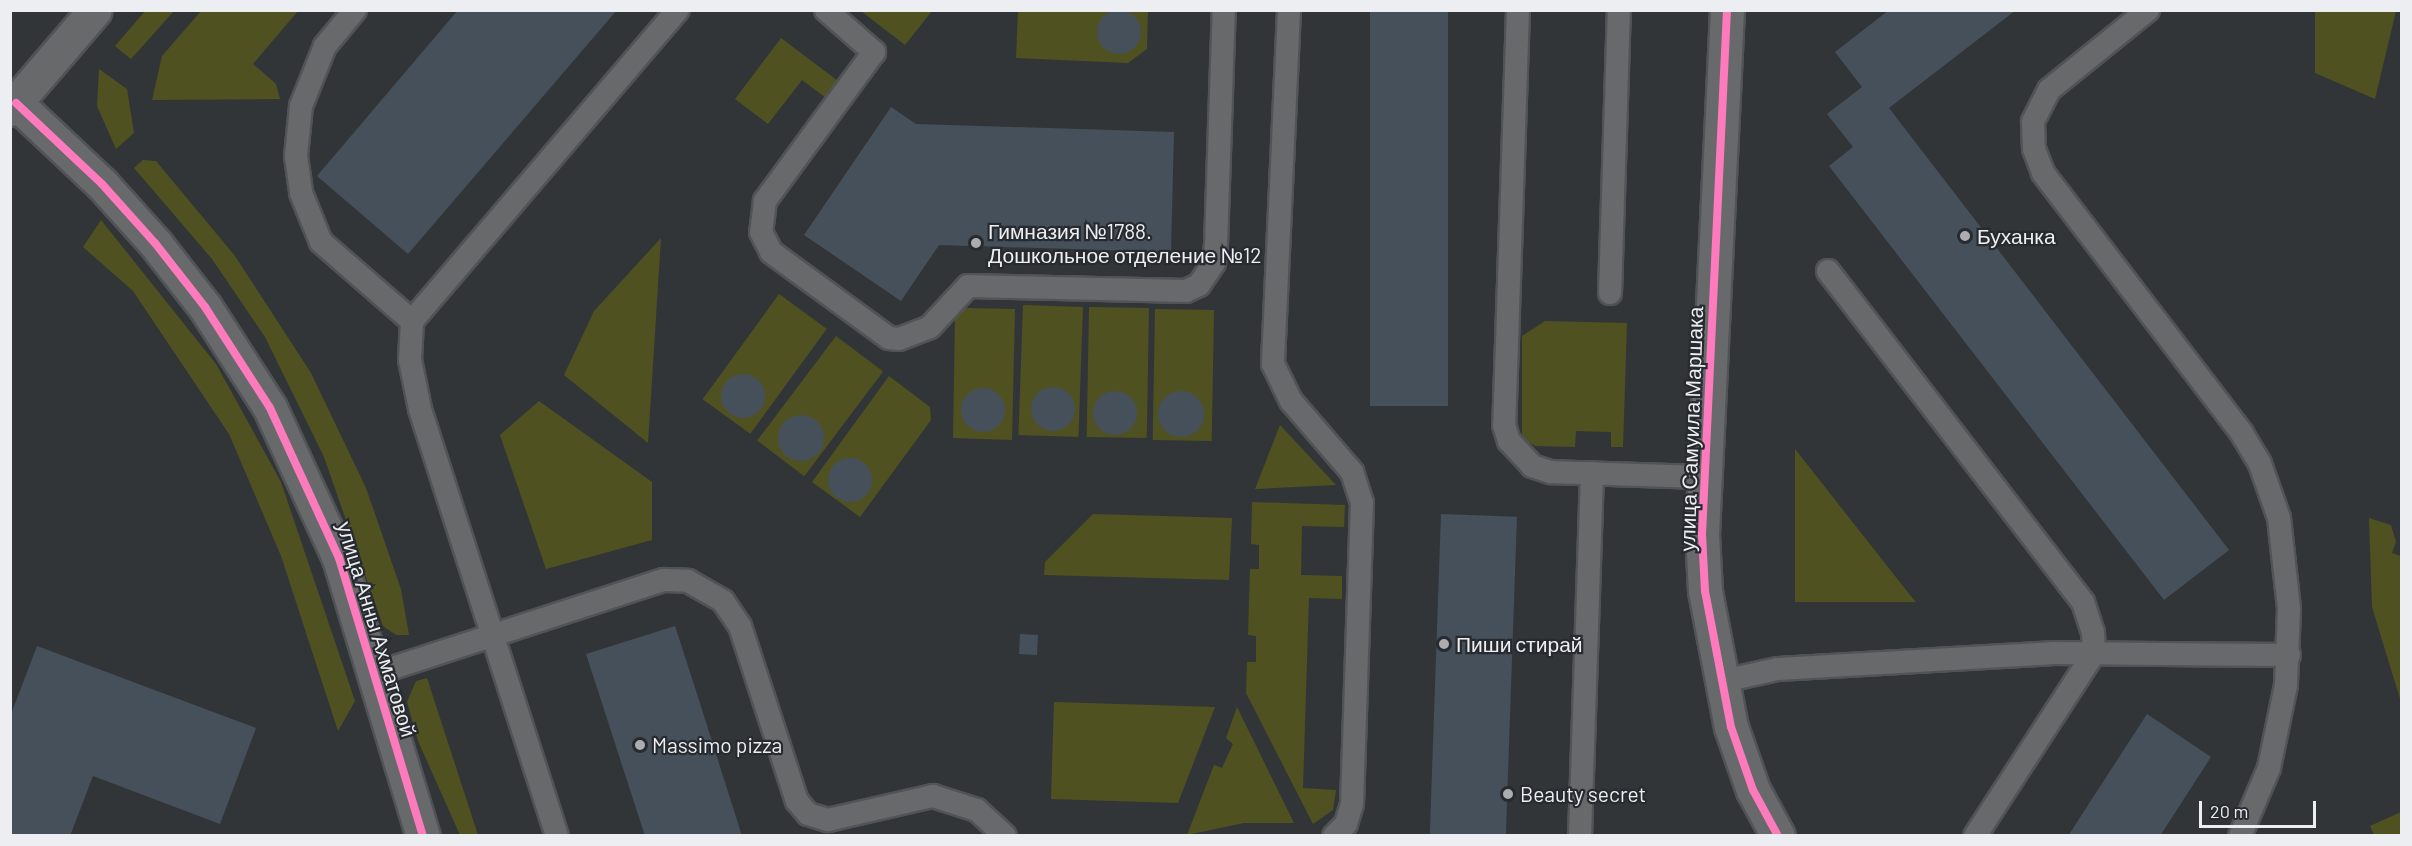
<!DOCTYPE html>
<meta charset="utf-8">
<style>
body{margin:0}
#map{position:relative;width:2412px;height:846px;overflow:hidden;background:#323538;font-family:Barlow,sans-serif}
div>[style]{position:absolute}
.green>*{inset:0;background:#505121;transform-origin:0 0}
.building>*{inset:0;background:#46505b;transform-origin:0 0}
.round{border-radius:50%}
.roads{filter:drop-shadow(2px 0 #515356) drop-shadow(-2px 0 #515356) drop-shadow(0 2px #515356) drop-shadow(0 -2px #515356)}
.service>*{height:22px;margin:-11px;padding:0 11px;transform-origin:11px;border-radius:11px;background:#68696b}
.minor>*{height:33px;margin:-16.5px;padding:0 16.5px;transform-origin:16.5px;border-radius:16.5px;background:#68696b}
.tertiary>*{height:33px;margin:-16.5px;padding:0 16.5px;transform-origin:16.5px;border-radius:16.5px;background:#68696b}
.cycleway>*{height:8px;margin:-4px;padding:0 4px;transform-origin:4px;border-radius:4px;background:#fd7abc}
.dots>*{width:16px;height:16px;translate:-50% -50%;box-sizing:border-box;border:3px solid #272b30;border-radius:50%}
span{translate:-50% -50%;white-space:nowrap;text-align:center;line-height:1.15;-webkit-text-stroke:4.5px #272b30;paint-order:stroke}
.poi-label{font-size:21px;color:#eceef2}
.left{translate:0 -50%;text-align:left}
.street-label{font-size:21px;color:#eceef2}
.frame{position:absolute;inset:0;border:12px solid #eceef2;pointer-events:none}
.scale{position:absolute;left:2199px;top:801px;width:117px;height:27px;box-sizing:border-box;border:3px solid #eceef2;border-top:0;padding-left:8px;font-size:18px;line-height:21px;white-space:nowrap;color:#eceef2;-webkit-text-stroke:4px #272b30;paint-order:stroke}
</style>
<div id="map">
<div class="green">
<div style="clip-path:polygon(146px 10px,174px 11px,131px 59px,115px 46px)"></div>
<div style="clip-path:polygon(201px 11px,298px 11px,253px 64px,276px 84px,280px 99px,152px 100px,162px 56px)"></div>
<div style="clip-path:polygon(861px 11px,932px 11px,905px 45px)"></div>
<div style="clip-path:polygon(1018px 11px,1148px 11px,1147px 49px,1128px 63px,1016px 58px)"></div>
<div style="clip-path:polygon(2315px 11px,2396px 11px,2375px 99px,2315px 73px)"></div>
<div style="clip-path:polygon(781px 38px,838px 81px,826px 98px,802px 80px,768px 124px,735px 99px)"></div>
<div style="clip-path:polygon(99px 69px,127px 89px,134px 133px,116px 149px,97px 106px)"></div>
<div style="clip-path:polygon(143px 160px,156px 161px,235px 256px,311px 373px,366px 488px,401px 589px,409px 635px,396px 635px,383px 626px,324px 457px,265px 337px,212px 259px,134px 168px)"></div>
<div style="clip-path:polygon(101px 220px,216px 364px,281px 482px,355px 701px,338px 731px,281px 556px,229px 434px,133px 291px,83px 247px)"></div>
<div style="clip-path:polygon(661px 238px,648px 443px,564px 375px,594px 311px)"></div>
<div style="left:779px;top:294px;width:59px;height:130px;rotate:36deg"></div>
<div style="left:1023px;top:305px;width:60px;height:130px;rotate:2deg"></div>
<div style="left:1089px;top:307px;width:60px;height:130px;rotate:1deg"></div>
<div style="clip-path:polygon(966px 308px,1015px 309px,1012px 440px,953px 438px,955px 316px)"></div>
<div style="left:1155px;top:309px;width:59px;height:131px;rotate:1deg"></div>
<div style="clip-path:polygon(1545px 321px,1627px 323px,1623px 447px,1611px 447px,1611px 432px,1576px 431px,1575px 447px,1535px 446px,1522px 438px,1522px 336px)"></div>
<div style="left:836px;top:336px;width:59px;height:131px;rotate:37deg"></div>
<div style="clip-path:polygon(889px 376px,930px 407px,931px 420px,860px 517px,812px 482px)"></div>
<div style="clip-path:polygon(539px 401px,652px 482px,652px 540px,546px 569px,500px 435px)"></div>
<div style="clip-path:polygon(1280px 425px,1336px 485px,1255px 489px)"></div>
<div style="clip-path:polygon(1795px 449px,1910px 595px,1916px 602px,1795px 602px)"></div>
<div style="clip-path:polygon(1252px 502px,1345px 505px,1344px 527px,1302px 526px,1301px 575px,1342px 576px,1342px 599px,1309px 598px,1303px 788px,1336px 790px,1333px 810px,1313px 824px,1246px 693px,1247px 662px,1256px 662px,1256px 636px,1248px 635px,1250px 569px,1259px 569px,1259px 545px,1251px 544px)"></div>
<div style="clip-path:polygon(1093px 514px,1232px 518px,1229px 580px,1044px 575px,1045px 562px)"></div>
<div style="clip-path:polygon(2369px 518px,2391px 525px,2396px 542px,2392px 553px,2401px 556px,2401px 702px,2372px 607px)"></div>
<div style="clip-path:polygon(427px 678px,478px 835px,460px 835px,418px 741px,407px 702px,416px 681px)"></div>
<div style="clip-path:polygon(1054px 702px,1215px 707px,1178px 803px,1051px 799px)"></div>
<div style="clip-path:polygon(1237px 707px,1294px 823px,1244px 823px,1187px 835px,1214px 765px,1222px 768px,1233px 744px,1226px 738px)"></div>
<div style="clip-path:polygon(2401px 812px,2401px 835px,2374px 835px,2370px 826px)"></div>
</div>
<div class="building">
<div class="round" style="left:1097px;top:10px;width:44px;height:44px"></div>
<div style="clip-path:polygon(458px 10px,617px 10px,408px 254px,317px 176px)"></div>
<div style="left:1370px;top:10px;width:78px;height:396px"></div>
<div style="clip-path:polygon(1889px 10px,2016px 10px,1889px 108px,2229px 550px,2164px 600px,1829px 166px,1853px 147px,1827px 114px,1862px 87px,1835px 52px)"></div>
<div style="clip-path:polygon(891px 107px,916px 124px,1174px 132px,1171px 252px,939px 245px,901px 301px,804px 235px)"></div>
<div class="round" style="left:721px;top:374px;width:44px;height:44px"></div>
<div class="round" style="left:1031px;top:387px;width:44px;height:44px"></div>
<div class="round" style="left:961px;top:388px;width:44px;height:44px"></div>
<div class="round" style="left:1093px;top:391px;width:44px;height:44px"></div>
<div class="round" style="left:1158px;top:391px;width:46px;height:46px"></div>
<div class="round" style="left:778px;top:415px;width:46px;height:46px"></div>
<div class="round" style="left:828px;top:458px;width:44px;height:44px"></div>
<div style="left:1441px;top:514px;width:76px;height:322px;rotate:2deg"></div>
<div style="clip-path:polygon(675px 626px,698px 697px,742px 836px,645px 836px,586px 654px)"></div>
<div style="left:1020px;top:634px;width:18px;height:20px;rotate:3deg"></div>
<div style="clip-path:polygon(37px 646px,256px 728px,220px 824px,93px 776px,70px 836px,10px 836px,10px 717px)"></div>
<div style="clip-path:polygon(2147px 714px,2211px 757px,2160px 836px,2068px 836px)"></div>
</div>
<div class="roads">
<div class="service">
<div style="left:355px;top:10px;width:47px;rotate:129.8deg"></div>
<div style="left:325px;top:46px;width:65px;rotate:111.8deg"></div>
<div style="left:301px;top:106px;width:50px;rotate:95.7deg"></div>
<div style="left:296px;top:156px;width:37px;rotate:82deg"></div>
<div style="left:301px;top:193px;width:53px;rotate:67.8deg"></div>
<div style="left:321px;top:242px;width:121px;rotate:41deg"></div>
<div style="left:826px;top:10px;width:64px;rotate:41.2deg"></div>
<div style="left:874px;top:52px;width:185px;rotate:126.2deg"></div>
<div style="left:765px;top:201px;width:31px;rotate:97deg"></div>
<div style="left:761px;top:232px;width:22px;rotate:63deg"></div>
<div style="left:771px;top:252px;width:146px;rotate:36.1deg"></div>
<div style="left:889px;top:338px;width:10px;rotate:6deg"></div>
<div style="left:899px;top:339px;width:33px;rotate:-21deg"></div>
<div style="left:930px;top:327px;width:56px;rotate:-47.2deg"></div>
<div style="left:968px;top:286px;width:218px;rotate:1.3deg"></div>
<div style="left:1186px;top:291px;width:14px;rotate:-25deg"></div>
<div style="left:1199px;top:285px;width:27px;rotate:-56deg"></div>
<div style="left:1214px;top:263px;width:18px;rotate:-84deg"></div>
<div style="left:1216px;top:245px;width:235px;rotate:-88.1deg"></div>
<div style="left:1289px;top:10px;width:354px;rotate:92.6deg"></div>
<div style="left:1273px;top:364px;width:41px;rotate:64.1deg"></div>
<div style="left:1291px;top:401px;width:94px;rotate:49.3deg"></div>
<div style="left:1352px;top:472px;width:33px;rotate:72deg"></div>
<div style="left:1362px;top:503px;width:301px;rotate:91.9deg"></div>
<div style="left:1352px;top:804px;width:21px;rotate:107deg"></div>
<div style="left:1346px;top:824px;width:17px;rotate:135deg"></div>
<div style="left:1518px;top:10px;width:415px;rotate:91.9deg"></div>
<div style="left:1504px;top:425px;width:17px;rotate:73deg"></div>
<div style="left:1509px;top:441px;width:34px;rotate:47deg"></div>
<div style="left:1532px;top:466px;width:20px;rotate:18deg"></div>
<div style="left:1551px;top:472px;width:154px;rotate:1.9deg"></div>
<div style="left:2148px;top:10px;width:127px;rotate:141.1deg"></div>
<div style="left:2049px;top:90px;width:36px;rotate:117deg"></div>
<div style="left:2033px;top:122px;width:27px;rotate:88deg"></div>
<div style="left:2034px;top:149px;width:26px;rotate:69deg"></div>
<div style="left:2043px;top:173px;width:326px;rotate:52.6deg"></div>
<div style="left:2241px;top:432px;width:37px;rotate:59deg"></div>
<div style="left:2260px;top:464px;width:57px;rotate:70.6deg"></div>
<div style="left:2279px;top:518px;width:92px;rotate:83.7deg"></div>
<div style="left:2289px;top:609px;width:76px;rotate:92.3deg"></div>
<div style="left:2286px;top:685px;width:85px;rotate:101.6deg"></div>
<div style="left:2269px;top:768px;width:74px;rotate:113.1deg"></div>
<div style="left:1828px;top:271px;width:418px;rotate:52.4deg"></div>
<div style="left:2083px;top:602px;width:32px;rotate:72deg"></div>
<div style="left:2093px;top:632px;width:21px;rotate:87deg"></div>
<div style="left:2094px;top:653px;width:218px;rotate:123deg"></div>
<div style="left:1610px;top:293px;width:283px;rotate:-88.2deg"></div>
<div style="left:374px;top:674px;width:305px;rotate:-18deg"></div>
<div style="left:664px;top:580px;width:24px;rotate:2deg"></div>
<div style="left:688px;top:581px;width:40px;rotate:29.7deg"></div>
<div style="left:723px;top:601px;width:30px;rotate:56deg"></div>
<div style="left:740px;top:626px;width:184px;rotate:72deg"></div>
<div style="left:797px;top:801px;width:17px;rotate:50deg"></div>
<div style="left:808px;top:814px;width:21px;rotate:17deg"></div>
<div style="left:828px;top:820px;width:108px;rotate:-12.9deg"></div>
<div style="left:933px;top:796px;width:46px;rotate:17.7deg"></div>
<div style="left:977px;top:810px;width:38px;rotate:43deg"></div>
<div style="left:1719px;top:682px;width:60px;rotate:-12.4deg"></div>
<div style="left:1778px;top:669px;width:274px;rotate:-3.3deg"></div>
<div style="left:2052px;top:653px;width:237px;rotate:0.5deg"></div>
<div style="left:557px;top:836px;width:448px;rotate:-107.8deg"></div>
<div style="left:420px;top:409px;width:50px;rotate:-101.5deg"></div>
<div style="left:410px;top:360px;width:39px;rotate:-87deg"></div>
<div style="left:412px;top:321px;width:409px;rotate:-49.5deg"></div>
<div style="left:1580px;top:836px;width:363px;rotate:-88.1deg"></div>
</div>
<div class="minor">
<div style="left:1727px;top:10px;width:525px;rotate:92.73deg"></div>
<div style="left:1702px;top:534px;width:57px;rotate:87deg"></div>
<div style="left:1705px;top:591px;width:138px;rotate:79.2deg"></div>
<div style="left:1731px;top:727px;width:67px;rotate:70.8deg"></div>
<div style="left:1753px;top:790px;width:52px;rotate:61.5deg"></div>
<div style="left:16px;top:103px;width:118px;rotate:43.3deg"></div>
<div style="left:102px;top:184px;width:79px;rotate:48.1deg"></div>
<div style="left:155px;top:243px;width:81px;rotate:52deg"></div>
<div style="left:205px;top:307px;width:120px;rotate:57.2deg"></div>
<div style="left:270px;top:408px;width:165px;rotate:65.3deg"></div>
<div style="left:339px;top:558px;width:290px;rotate:73.2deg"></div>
</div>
<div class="tertiary">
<div style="left:10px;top:109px;width:130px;rotate:-49.4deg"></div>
</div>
</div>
<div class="cycleway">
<div style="left:1727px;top:10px;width:525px;rotate:92.73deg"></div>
<div style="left:1702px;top:534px;width:57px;rotate:87deg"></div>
<div style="left:1705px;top:591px;width:138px;rotate:79.2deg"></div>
<div style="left:1731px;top:727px;width:67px;rotate:70.8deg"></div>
<div style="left:1753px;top:790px;width:52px;rotate:61.5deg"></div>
<div style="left:16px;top:103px;width:118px;rotate:43.3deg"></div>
<div style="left:102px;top:184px;width:79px;rotate:48.1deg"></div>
<div style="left:155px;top:243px;width:81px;rotate:52deg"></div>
<div style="left:205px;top:307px;width:120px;rotate:57.2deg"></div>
<div style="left:270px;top:408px;width:165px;rotate:65.3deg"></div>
<div style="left:339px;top:558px;width:290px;rotate:73.2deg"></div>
</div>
<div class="dots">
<div style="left:1965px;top:236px;background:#abadb1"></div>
<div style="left:976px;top:243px;background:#abadb1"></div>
<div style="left:1444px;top:644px;background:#abadb1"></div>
<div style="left:640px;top:745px;background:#abadb1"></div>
<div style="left:1508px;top:794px;background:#abadb1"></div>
</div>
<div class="poi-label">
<span class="left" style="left:988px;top:243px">Гимназия №1788.<br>Дошкольное отделение №12</span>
<span class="left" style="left:1977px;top:236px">Буханка</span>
<span class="left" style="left:1456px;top:644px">Пиши стирай</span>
<span class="left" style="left:652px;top:745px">Massimo pizza</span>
<span class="left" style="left:1520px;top:794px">Beauty secret</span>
</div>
<div class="street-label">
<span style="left:1691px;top:429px;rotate:-88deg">улица Самуила Маршака</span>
<span style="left:377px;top:629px;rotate:73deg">улица Анны Ахматовой</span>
</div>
<div class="frame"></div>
<div class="scale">20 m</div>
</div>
